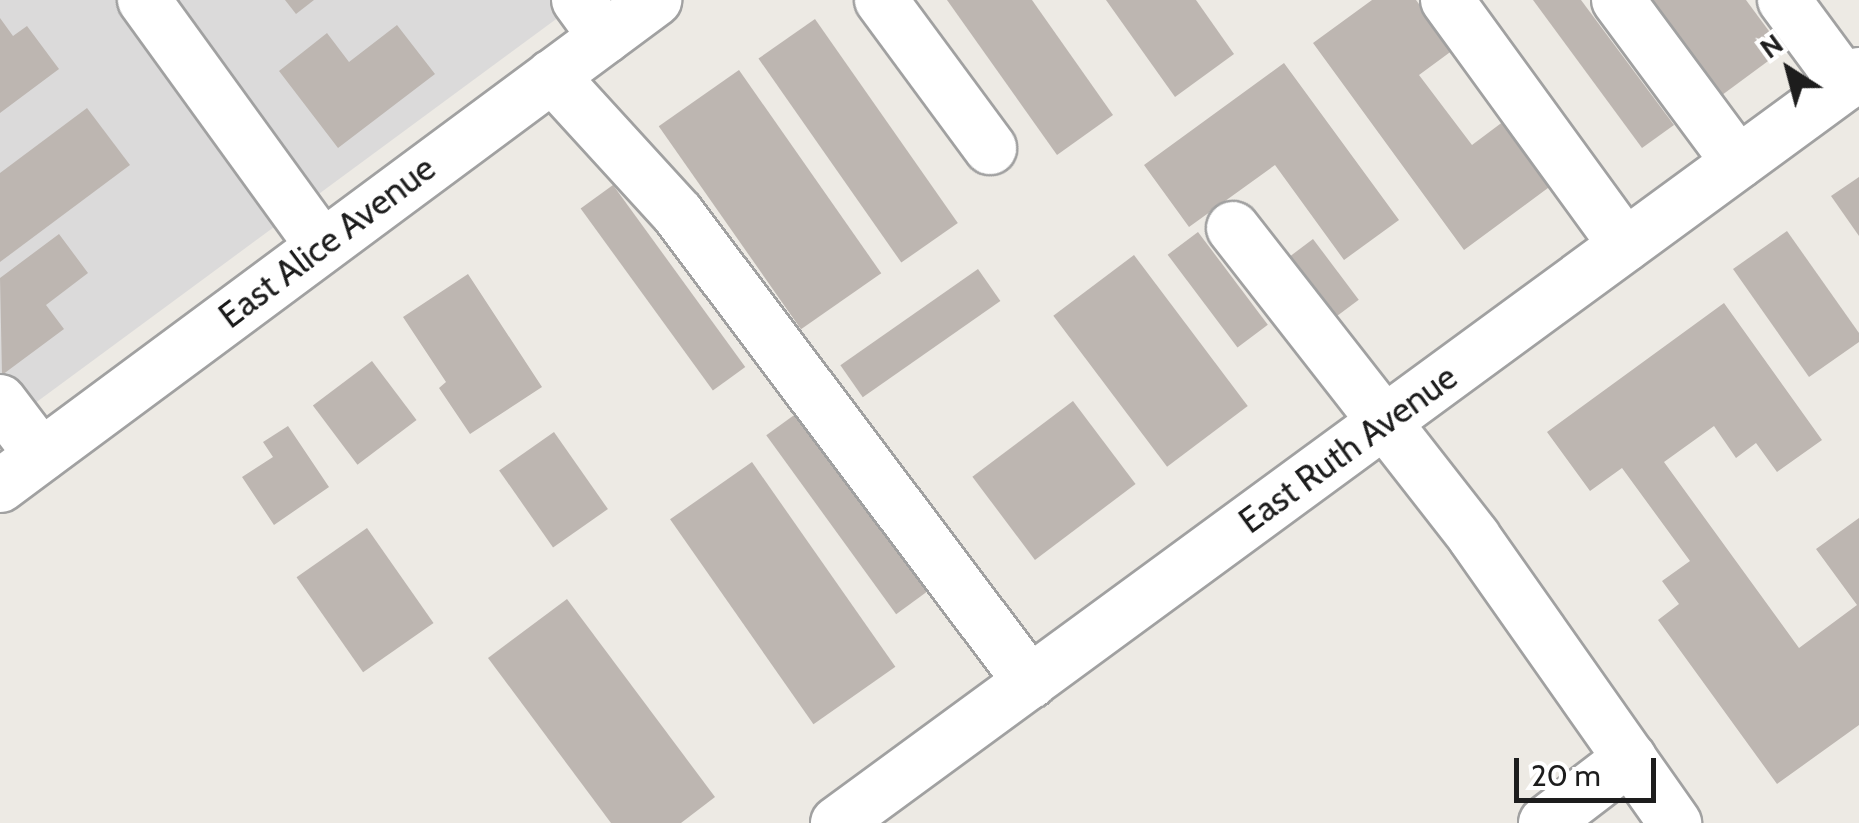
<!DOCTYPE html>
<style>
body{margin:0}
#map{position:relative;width:1859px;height:823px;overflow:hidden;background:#edeae4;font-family:Cabin,sans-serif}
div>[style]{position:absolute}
.residential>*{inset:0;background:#dbdada}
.building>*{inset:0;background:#bdb6b1;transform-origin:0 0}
.roads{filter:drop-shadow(2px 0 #a1a1a1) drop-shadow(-2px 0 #a1a1a1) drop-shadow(0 2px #a1a1a1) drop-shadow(0 -2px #a1a1a1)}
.minor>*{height:52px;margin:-26px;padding:0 26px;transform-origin:26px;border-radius:26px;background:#fff}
span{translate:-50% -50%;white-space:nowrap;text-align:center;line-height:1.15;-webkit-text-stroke:8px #fff;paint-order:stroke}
.street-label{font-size:35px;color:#1d1d1d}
.north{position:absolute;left:1739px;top:20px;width:100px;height:100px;-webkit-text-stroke:8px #fff;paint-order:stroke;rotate:324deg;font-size:28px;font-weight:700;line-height:40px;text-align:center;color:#1d1d1d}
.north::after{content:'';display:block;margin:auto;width:35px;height:45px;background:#1d1d1d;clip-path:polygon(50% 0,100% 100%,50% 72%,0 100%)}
.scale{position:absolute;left:1514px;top:758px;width:142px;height:45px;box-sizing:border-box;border:5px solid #1d1d1d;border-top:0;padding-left:12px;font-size:30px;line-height:35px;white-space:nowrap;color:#1d1d1d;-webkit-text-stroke:8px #fff;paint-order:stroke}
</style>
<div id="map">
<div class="residential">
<div style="clip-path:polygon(0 0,582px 0,0 429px)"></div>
</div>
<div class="building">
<div style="clip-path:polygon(285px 0,314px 0,296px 14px)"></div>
<div style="clip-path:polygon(947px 0,1032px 0,1113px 115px,1057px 155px)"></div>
<div style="clip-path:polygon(1106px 0,1196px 0,1234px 54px,1175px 97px)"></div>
<div style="clip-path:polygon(1372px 0,1416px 0,1453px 50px,1419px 75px,1472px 145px,1504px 121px,1552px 185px,1464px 250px,1313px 43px)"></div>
<div style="clip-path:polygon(1533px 0,1581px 0,1674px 125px,1642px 148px)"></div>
<div style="clip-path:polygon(1646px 0,1746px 0,1783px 50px,1718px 98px)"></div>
<div style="clip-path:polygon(0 18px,13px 36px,27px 26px,59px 69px,0 113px)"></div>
<div style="left:815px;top:19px;width:249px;height:69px;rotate:55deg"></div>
<div style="clip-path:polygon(397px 25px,435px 74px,338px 148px,279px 71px,327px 33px,349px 62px)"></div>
<div style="clip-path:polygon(1284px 63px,1399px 220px,1344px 260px,1275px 165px,1189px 227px,1144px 165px)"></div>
<div style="left:739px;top:70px;width:248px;height:98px;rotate:55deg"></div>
<div style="clip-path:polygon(87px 108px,130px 165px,0 262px,0 173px)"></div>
<div style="clip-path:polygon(1859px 177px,1859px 236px,1831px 196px)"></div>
<div style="left:613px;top:185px;width:225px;height:40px;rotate:54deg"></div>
<div style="clip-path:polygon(1787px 231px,1859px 333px,1859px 342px,1809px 377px,1733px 269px)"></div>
<div style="left:1198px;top:232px;width:116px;height:38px;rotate:53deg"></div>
<div style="clip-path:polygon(59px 234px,88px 273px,46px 305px,64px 329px,2px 375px,0 278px)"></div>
<div style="left:1313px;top:239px;width:76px;height:36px;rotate:53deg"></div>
<div style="left:1134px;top:255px;width:189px;height:101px;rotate:53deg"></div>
<div style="left:978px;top:269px;width:39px;height:168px;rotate:55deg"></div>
<div style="clip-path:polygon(468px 274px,542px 387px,470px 434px,439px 388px,446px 382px,403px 317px)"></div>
<div style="clip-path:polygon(1724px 303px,1822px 440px,1777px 472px,1756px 443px,1736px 458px,1714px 426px,1664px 462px,1799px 648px,1857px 605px,1816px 549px,1859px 518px,1859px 725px,1777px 784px,1658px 620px,1679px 604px,1662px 581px,1690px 561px,1622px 468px,1590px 491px,1547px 432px)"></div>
<div style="left:372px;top:361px;width:74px;height:74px;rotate:53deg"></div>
<div style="left:1073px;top:401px;width:104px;height:126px;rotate:53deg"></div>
<div style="left:797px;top:413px;width:221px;height:38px;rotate:54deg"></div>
<div style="clip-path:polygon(288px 426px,329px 487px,274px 525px,242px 477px,273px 457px,263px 442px)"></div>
<div style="left:554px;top:432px;width:94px;height:67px;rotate:55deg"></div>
<div style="left:752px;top:462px;width:250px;height:100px;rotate:55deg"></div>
<div style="left:367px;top:528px;width:116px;height:86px;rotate:55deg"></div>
<div style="clip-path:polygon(567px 599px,715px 797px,681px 823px,611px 823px,488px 658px)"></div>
</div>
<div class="roads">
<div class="minor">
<div style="left:144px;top:0;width:304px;rotate:54.1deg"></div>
<div style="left:578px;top:0;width:46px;rotate:53.9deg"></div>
<div style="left:881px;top:0;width:184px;rotate:53.6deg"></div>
<div style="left:1447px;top:0;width:303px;rotate:54deg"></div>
<div style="left:1618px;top:0;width:202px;rotate:53.5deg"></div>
<div style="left:1784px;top:0;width:104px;rotate:53.6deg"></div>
<div style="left:552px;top:76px;width:187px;rotate:47.6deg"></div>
<div style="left:678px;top:214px;width:586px;rotate:53.05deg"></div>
<div style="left:1233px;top:228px;width:392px;rotate:52deg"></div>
<div style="left:1474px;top:537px;width:350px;rotate:54.9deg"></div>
<div style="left:0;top:401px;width:68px;rotate:52.8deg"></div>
<div style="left:0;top:486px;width:816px;rotate:-36.57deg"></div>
<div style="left:837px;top:823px;width:1267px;rotate:-36.24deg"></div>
<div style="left:1545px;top:823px;width:107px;rotate:-37.4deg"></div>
</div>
</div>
<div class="street-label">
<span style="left:327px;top:242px;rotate:-37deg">East Alice Avenue</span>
<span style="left:1348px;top:449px;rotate:-36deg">East Ruth Avenue</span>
</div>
<div class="north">N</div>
<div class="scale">20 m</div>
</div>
